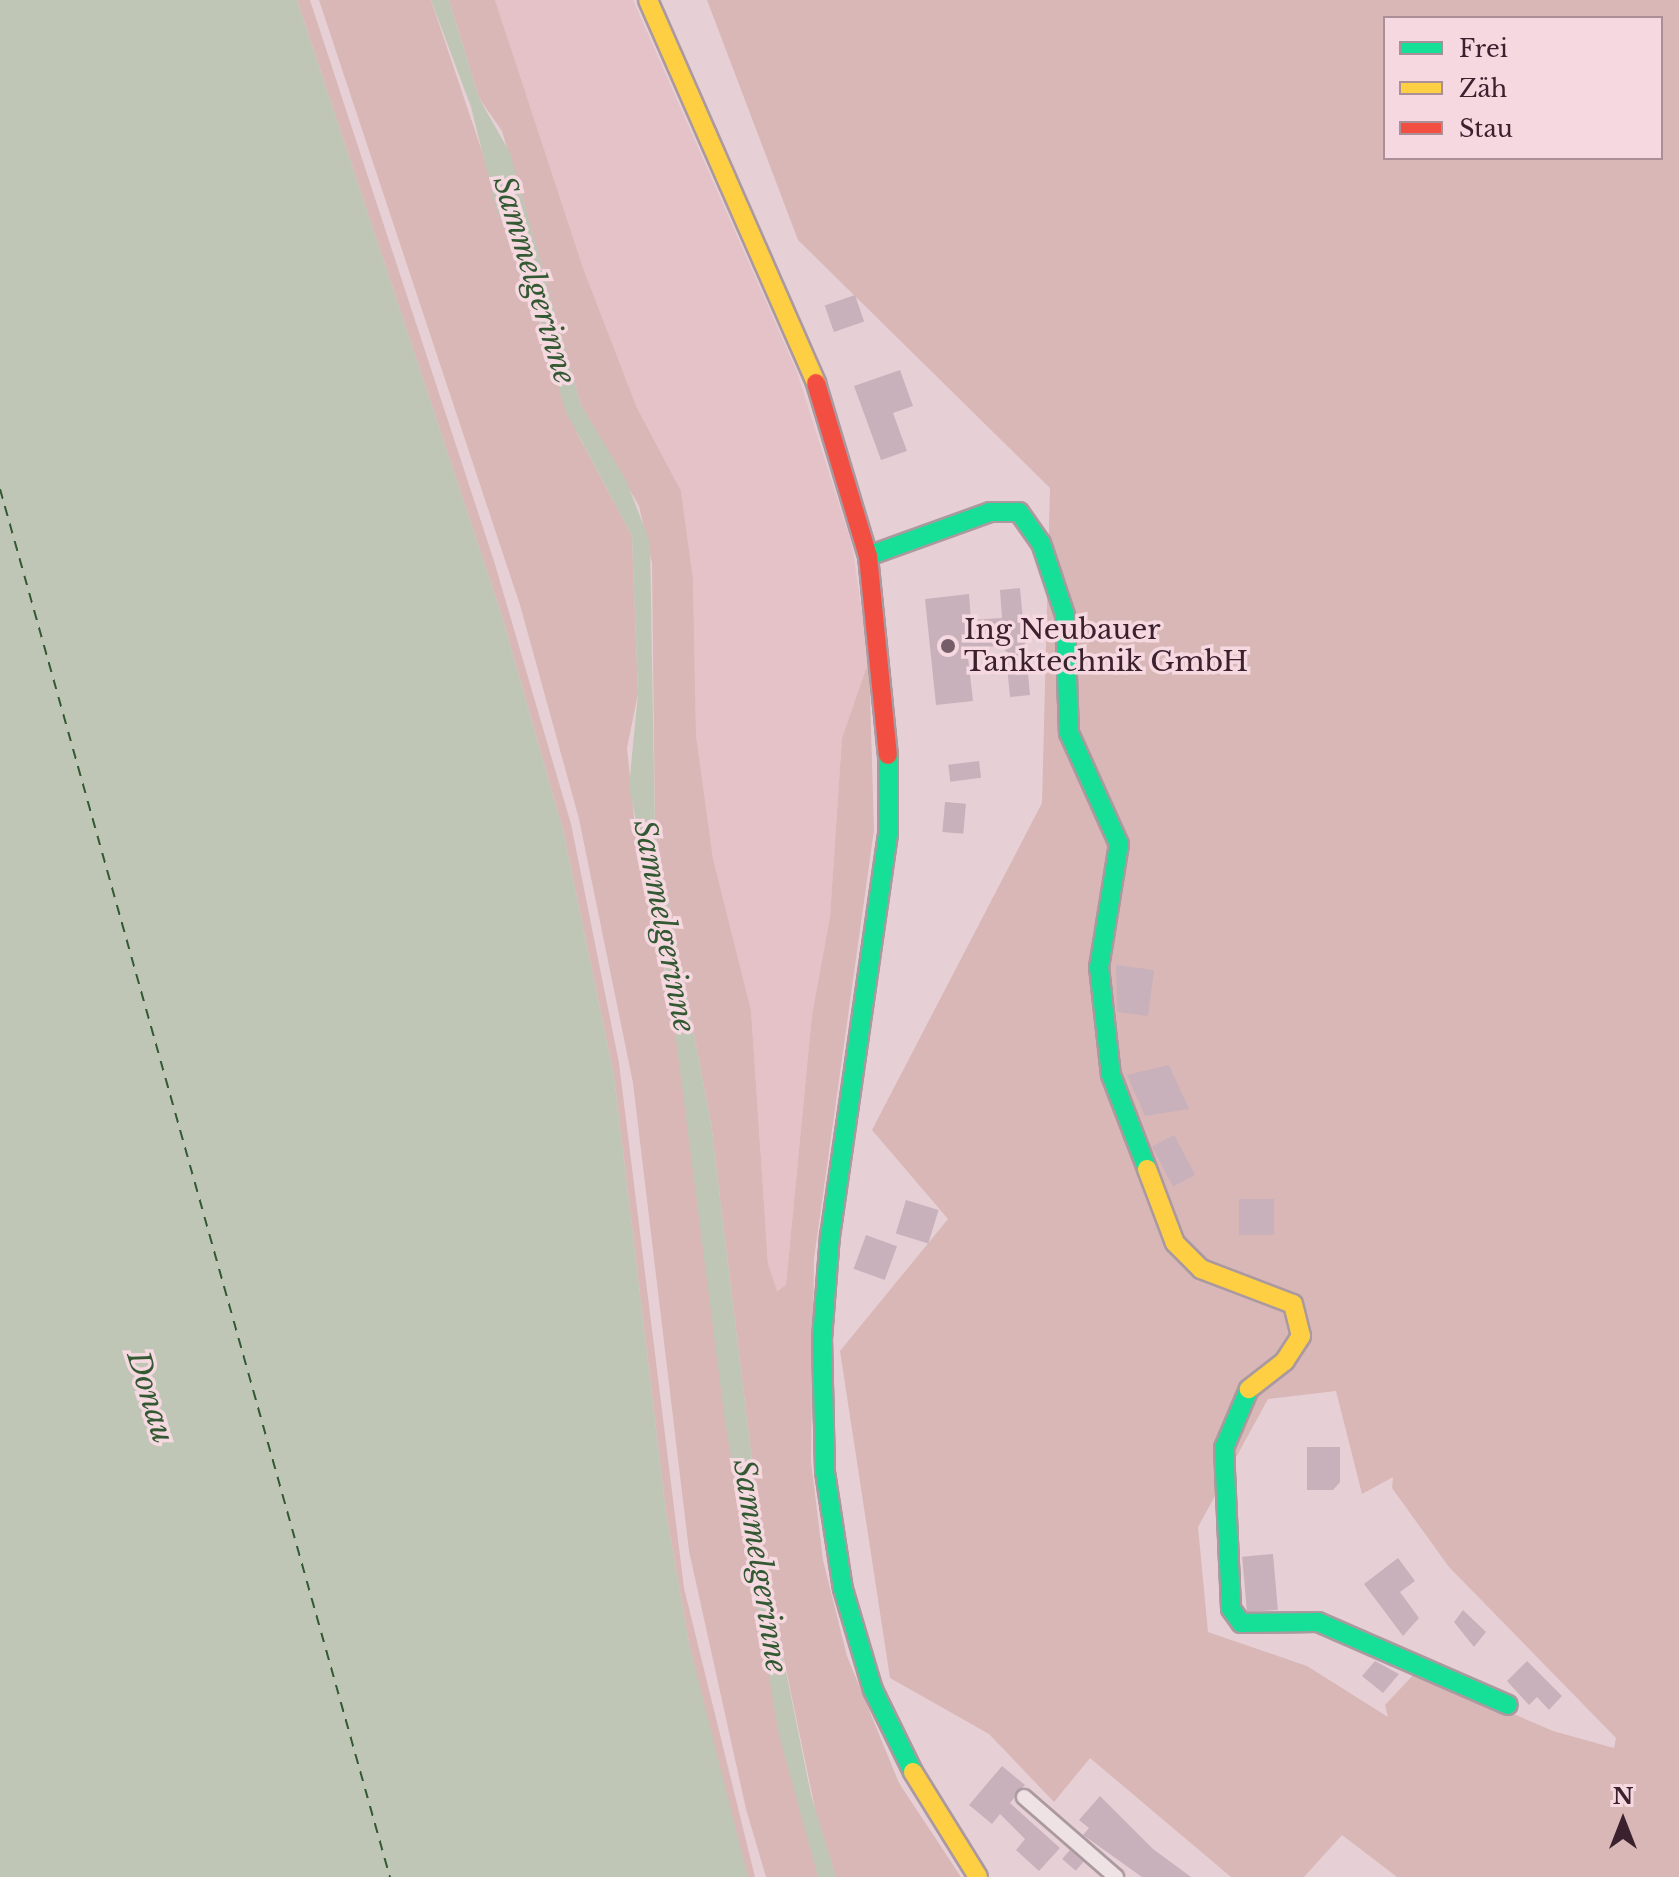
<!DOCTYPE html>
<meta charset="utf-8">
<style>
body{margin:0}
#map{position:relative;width:1679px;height:1877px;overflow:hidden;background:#e6d0d6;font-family:"Libre Baskerville",serif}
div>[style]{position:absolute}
.farmland>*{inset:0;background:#e4c2c8}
.green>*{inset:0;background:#d8b7b6}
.water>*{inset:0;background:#c0c6b6}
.ferry>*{height:2px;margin-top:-1px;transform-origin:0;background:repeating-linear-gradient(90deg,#325931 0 10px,transparent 0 18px)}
.building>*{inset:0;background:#c9b1bc;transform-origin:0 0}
.roads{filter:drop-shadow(2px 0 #ab99a0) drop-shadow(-2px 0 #ab99a0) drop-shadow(0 2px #ab99a0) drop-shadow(0 -2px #ab99a0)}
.street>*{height:14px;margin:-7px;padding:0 7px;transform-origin:7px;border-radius:7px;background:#eee2e5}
.fast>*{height:18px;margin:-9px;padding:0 9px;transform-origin:9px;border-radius:9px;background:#16e098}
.slow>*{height:18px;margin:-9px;padding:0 9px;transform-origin:9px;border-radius:9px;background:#ffcf43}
.jam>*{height:18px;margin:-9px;padding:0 9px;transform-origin:9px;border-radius:9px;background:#f24e42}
.dots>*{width:22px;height:22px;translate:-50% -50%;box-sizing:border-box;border:4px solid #f5d8e0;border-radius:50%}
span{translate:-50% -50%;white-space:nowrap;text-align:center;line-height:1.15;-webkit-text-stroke:7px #f5d8e0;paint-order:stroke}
.poi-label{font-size:28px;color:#3a212d}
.left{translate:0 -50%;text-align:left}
.water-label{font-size:30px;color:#325931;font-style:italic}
.legend{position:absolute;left:1383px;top:16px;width:280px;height:144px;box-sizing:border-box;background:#f5d8e0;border:2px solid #aa8f98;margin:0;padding:10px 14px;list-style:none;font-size:24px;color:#3a212d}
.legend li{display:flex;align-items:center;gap:16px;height:40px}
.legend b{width:40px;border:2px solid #aa8f98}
.north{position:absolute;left:1583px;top:1781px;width:80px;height:80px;-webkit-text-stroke:6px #f5d8e0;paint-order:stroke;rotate:0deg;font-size:22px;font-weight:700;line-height:32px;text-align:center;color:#3a212d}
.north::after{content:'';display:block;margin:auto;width:28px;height:36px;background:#3a212d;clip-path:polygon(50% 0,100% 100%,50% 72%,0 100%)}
</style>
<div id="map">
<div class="farmland">
<div style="clip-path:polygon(495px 0,633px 0,797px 372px,852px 545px,869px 660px,842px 738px,830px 917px,812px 1015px,786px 1285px,776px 1291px,768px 1264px,751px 1010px,713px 859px,696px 735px,693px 579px,681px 491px,637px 408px,583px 268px)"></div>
</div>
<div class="green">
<div style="clip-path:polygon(297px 0,310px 0,494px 561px,571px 824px,619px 1063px,684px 1588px,755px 1877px,748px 1877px,723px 1792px,689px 1643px,666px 1512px,614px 1076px,563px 830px,502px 616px)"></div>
<div style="clip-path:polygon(319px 0,431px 0,577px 433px,632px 536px,638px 694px,627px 748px,636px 838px,671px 1000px,748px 1564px,818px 1877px,766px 1877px,746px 1809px,689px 1551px,633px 1083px,579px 819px,520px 605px)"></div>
<div style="clip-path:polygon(449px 0,495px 0,583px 268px,637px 408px,681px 491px,693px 579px,696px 735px,713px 859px,751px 1010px,768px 1264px,777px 1291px,786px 1285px,812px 1015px,830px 917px,842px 738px,869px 660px,874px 830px,814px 1259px,811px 1461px,823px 1560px,847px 1656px,899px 1783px,961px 1877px,836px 1877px,817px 1818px,765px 1568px,711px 1123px,655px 832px,652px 563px,639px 506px,581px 405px,502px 131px,479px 98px)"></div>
<div style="clip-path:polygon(evenodd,707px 0,1679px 0,1679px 1877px,1397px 1877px,1342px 1835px,1304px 1877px,1231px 1877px,1090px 1758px,1054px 1802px,989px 1734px,890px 1678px,840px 1351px,948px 1219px,872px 1130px,1042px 803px,1050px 488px,798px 240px,707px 0,1385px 18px,1661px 18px,1661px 158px,1385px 158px,1385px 18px,707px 0,1336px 1391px,1362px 1494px,1393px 1477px,1392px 1488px,1449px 1567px,1616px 1738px,1614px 1748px,1553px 1731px,1416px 1672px,1385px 1705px,1388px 1717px,1307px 1666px,1208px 1632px,1198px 1527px,1268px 1399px,1336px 1391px)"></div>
</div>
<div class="water">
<div style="clip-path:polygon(0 0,297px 0,502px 616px,563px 830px,614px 1076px,666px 1512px,689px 1643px,748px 1877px,0 1877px)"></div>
<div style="clip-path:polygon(431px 0,449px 0,479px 98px,510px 153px,581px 405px,626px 480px,650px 542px,655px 832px,711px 1123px,765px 1568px,811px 1795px,836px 1877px,818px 1877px,779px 1735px,725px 1421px,671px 1000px,629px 786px,638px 694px,632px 536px,565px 410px,523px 259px,497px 211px,471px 107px)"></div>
</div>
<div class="ferry">
<div style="left:0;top:489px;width:1442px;rotate:74.31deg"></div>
</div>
<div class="building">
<div style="left:855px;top:295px;width:28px;height:32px;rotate:71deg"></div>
<div style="clip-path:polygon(900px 370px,913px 406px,893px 413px,907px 451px,881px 460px,854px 386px)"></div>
<div style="clip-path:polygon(1020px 588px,1030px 695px,1010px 697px,1005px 645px,967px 649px,973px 701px,936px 705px,925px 599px,969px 594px,971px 620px,1002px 618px,1000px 590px)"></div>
<div style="left:979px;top:761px;width:17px;height:31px;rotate:83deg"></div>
<div style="left:945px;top:802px;width:21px;height:30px;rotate:5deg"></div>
<div style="clip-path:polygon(1116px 965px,1154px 970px,1148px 1016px,1117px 1012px)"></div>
<div style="clip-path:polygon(1169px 1065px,1189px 1109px,1145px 1116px,1127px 1075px)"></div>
<div style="left:1174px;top:1135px;width:45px;height:25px;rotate:62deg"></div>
<div style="left:1239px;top:1199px;width:35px;height:36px"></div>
<div style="left:906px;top:1200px;width:34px;height:35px;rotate:17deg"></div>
<div style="left:866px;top:1235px;width:33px;height:36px;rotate:20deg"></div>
<div style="clip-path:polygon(1307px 1447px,1340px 1447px,1340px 1482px,1333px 1490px,1307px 1490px)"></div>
<div style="left:1273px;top:1554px;width:56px;height:31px;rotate:85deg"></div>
<div style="clip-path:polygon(1398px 1558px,1415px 1581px,1400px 1592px,1419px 1618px,1403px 1636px,1364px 1584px)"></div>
<div style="clip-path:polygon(1463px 1610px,1486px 1632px,1474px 1647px,1454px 1622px)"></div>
<div style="clip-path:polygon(1375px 1661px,1399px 1674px,1383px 1693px,1362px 1676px)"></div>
<div style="clip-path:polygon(1527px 1661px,1562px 1696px,1549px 1710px,1537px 1697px,1529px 1705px,1507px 1681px)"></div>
<div style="clip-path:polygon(1002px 1766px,1025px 1785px,1010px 1803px,1060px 1848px,1039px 1871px,1016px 1850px,1025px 1839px,1000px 1814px,992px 1824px,969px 1805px)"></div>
<div style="clip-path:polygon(1100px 1796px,1153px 1849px,1191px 1877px,1142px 1877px,1083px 1835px,1089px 1828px,1079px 1820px)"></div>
<div style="left:1070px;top:1850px;width:18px;height:12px;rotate:41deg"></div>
</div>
<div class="roads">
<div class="street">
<div style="left:1024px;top:1797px;width:122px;rotate:41deg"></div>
</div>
<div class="fast">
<div style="left:868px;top:556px;width:130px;rotate:-19.8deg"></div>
<div style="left:990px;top:512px;width:29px"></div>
<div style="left:1019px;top:512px;width:38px;rotate:55deg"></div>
<div style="left:1041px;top:543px;width:76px;rotate:71.6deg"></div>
<div style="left:1065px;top:615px;width:118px;rotate:88.1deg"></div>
<div style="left:1069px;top:733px;width:122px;rotate:65.8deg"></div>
<div style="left:1119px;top:844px;width:125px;rotate:99.2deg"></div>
<div style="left:1099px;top:967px;width:109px;rotate:83.7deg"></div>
<div style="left:1111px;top:1075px;width:101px;rotate:69deg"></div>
<div style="left:888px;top:755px;width:79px;rotate:90deg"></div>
<div style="left:888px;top:834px;width:405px;rotate:98.2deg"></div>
<div style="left:830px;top:1235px;width:104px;rotate:94.4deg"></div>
<div style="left:822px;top:1339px;width:133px;rotate:88.7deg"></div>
<div style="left:825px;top:1472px;width:118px;rotate:81.3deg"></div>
<div style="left:843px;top:1589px;width:105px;rotate:73.5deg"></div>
<div style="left:873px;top:1690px;width:91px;rotate:64deg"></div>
<div style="left:1249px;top:1389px;width:64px;rotate:113deg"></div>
<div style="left:1224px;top:1448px;width:161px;rotate:87.5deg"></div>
<div style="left:1231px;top:1609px;width:17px;rotate:54deg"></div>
<div style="left:1241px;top:1623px;width:77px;rotate:-0.7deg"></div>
<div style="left:1318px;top:1622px;width:207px;rotate:23.6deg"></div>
</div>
<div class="slow">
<div style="left:648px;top:0;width:418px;rotate:66.3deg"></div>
<div style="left:1147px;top:1169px;width:79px;rotate:69.3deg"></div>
<div style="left:1175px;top:1243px;width:37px;rotate:45deg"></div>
<div style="left:1201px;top:1269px;width:98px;rotate:20.8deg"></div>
<div style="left:1293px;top:1304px;width:33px;rotate:76deg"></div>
<div style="left:1301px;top:1336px;width:30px;rotate:123deg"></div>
<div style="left:1285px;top:1361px;width:46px;rotate:142.1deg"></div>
<div style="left:913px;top:1772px;width:123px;rotate:58.2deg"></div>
</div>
<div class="jam">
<div style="left:816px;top:383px;width:181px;rotate:73.3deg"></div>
<div style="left:868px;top:556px;width:200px;rotate:84.3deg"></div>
</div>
</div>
<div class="dots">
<div style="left:948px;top:646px;background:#765e68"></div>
</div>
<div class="poi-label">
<span class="left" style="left:964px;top:646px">Ing Neubauer<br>Tanktechnik GmbH</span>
</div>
<div class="water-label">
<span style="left:534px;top:280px;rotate:73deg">Sammelgerinne</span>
<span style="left:664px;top:926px;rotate:79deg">Sammelgerinne</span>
<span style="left:150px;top:1397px;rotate:73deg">Donau</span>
<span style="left:760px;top:1566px;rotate:81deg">Sammelgerinne</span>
</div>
<ul class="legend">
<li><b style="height:10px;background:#16e098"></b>Frei</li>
<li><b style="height:10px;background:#ffcf43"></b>Zäh</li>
<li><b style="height:10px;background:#f24e42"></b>Stau</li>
</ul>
<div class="north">N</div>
</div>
